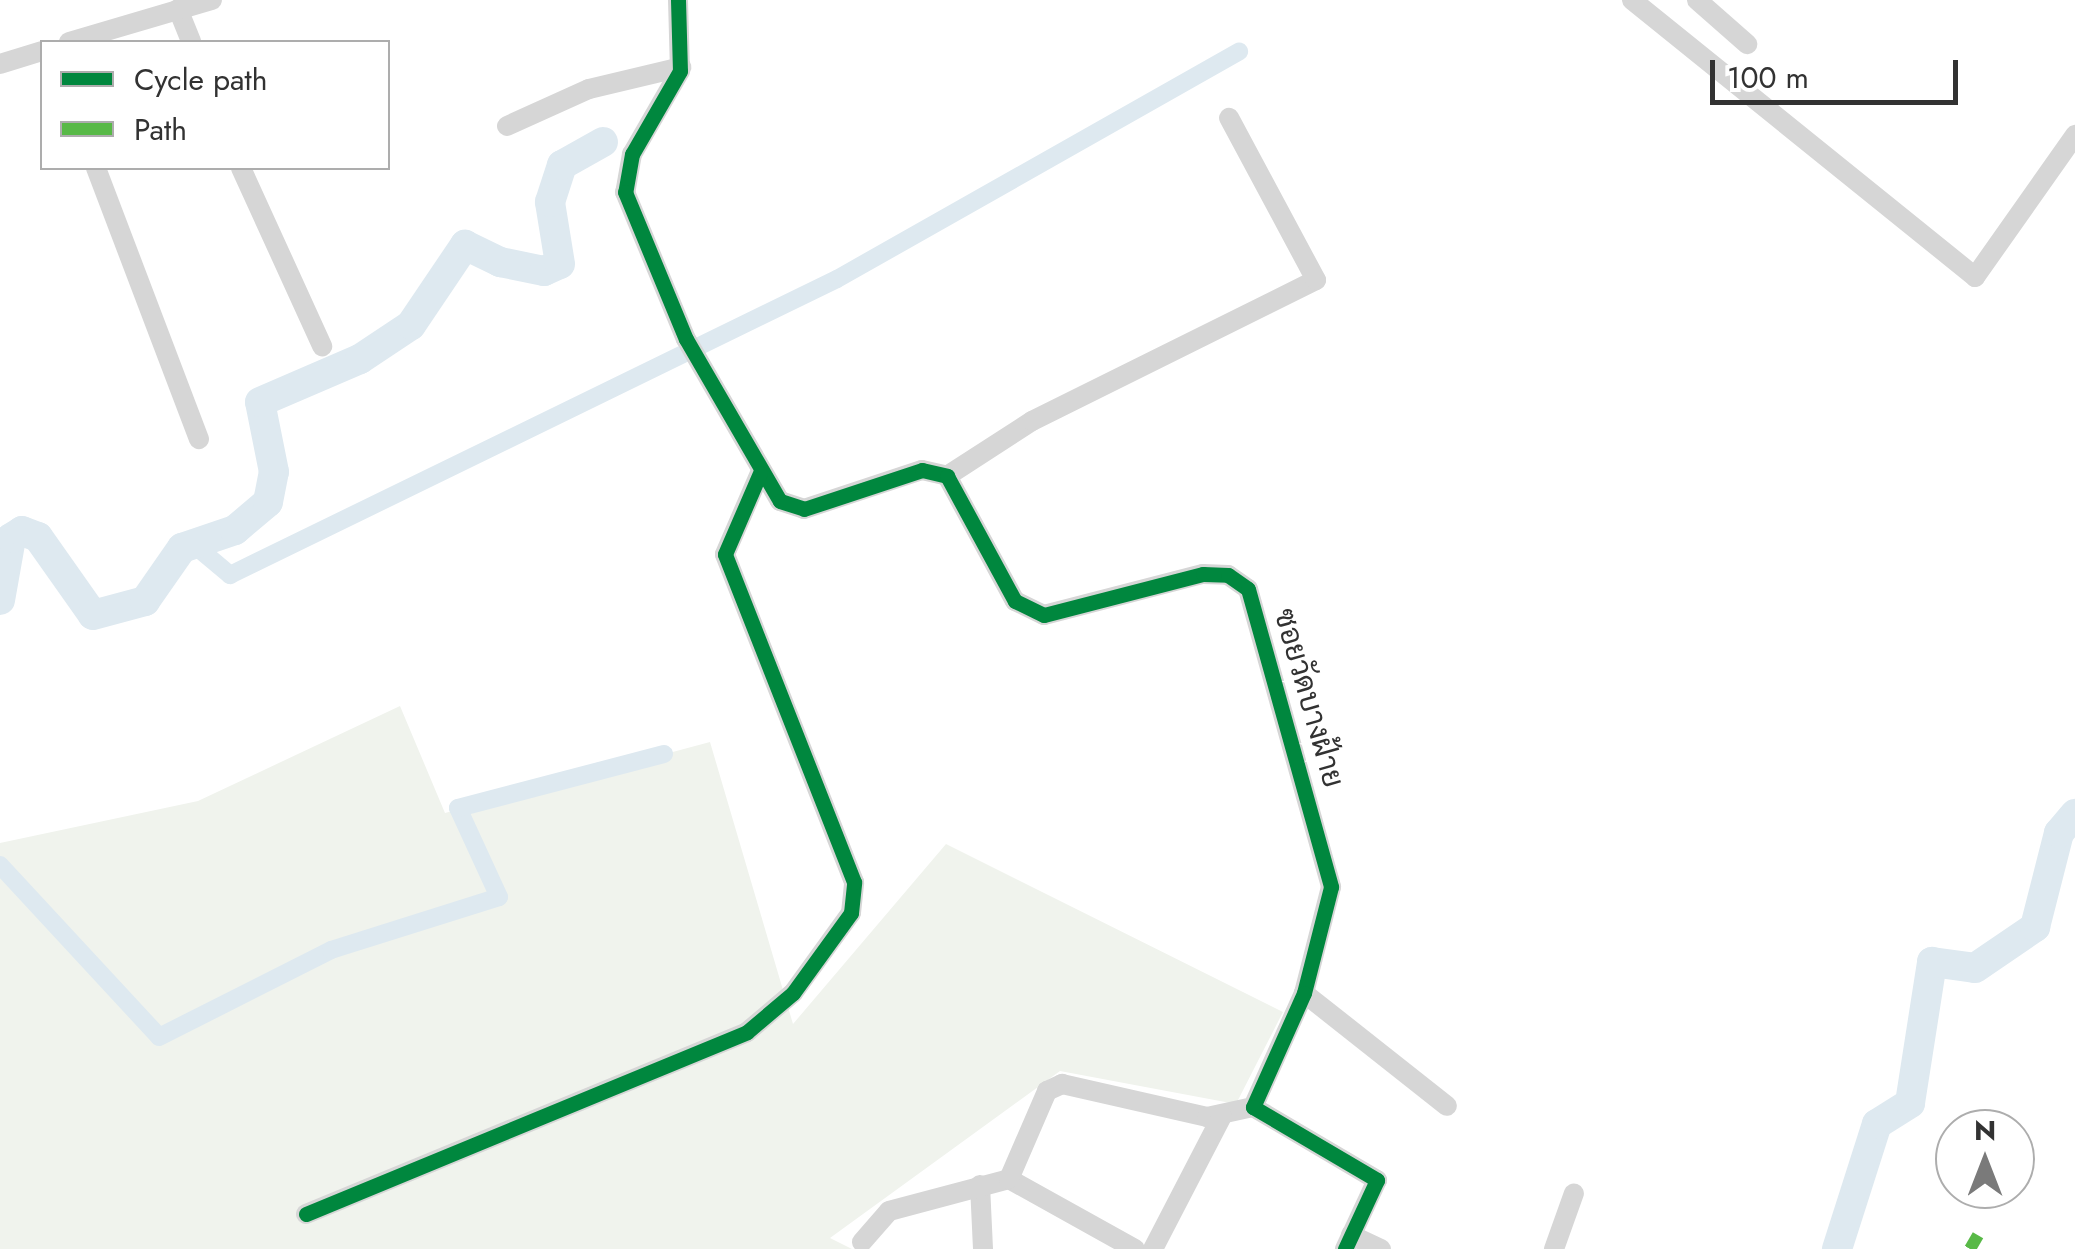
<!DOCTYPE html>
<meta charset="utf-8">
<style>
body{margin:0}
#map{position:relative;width:2075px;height:1249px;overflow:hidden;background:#fff;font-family:Jost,Sarabun,sans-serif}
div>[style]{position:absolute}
.green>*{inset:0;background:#f0f3ed}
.canal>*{height:18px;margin:-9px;padding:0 9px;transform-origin:9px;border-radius:9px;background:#dee9f0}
.river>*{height:30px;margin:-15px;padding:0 15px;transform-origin:15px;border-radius:15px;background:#dee9f0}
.street>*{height:20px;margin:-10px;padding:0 10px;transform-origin:10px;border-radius:10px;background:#d6d6d6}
.quiet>*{height:12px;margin-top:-6px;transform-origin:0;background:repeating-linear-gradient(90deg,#58b947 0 25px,transparent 0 37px)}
.cycleway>*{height:15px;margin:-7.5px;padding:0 7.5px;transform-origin:7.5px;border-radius:7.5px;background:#00873e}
span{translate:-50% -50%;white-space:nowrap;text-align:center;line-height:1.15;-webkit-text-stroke:10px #fff;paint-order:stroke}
.street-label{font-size:30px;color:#323232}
.legend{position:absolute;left:40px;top:40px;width:350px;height:130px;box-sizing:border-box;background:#fff;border:2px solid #adadad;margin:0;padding:12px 18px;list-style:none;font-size:30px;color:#323232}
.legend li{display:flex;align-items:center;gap:20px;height:50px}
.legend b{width:50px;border:2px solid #adadad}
.north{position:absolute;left:1935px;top:1109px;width:100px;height:100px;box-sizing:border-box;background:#fff;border:2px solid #adadad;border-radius:50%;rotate:0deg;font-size:28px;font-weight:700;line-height:40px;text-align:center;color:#323232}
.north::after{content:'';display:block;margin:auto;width:35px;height:45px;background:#7a7a7a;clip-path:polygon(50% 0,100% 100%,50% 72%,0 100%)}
.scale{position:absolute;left:1710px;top:60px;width:248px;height:45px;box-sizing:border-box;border:5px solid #323232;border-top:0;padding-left:12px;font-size:30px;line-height:35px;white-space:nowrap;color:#323232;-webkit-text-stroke:8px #fff;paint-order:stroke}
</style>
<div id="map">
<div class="green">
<div style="clip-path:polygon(400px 706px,445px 813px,710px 742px,793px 1024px,946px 844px,1283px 1012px,1236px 1104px,1060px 1071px,830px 1238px,852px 1249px,0 1249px,0 843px,198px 801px)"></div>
</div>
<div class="canal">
<div style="left:192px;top:543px;width:50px;rotate:40.1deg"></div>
<div style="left:230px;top:575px;width:675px;rotate:-26deg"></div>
<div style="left:837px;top:279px;width:462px;rotate:-29.5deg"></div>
<div style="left:0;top:865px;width:234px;rotate:47.2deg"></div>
<div style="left:159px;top:1037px;width:193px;rotate:-26.8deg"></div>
<div style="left:331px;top:950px;width:176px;rotate:-17.5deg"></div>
<div style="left:499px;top:897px;width:98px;rotate:-114.7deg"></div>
<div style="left:458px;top:808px;width:213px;rotate:-14.7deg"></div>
</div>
<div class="river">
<div style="left:0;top:600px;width:63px;rotate:-79.9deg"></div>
<div style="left:11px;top:538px;width:13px;rotate:-32deg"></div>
<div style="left:22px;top:531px;width:17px;rotate:21deg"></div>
<div style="left:38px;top:537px;width:95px;rotate:54.8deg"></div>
<div style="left:93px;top:615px;width:54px;rotate:-15.1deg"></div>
<div style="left:145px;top:601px;width:65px;rotate:-55.1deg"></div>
<div style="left:182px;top:548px;width:56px;rotate:-18.8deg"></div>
<div style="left:235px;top:530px;width:43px;rotate:-40.3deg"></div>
<div style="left:268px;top:502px;width:31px;rotate:-79deg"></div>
<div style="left:274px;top:472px;width:71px;rotate:-101.3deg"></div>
<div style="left:260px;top:402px;width:109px;rotate:-23.3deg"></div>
<div style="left:360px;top:359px;width:61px;rotate:-33.7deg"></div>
<div style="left:411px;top:325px;width:97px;rotate:-56deg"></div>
<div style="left:465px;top:245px;width:39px;rotate:26deg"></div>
<div style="left:500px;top:262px;width:45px;rotate:11.6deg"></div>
<div style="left:544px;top:271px;width:17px;rotate:-24deg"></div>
<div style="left:560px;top:264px;width:63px;rotate:-99.2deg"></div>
<div style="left:550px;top:202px;width:39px;rotate:-72deg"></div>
<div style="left:562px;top:165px;width:47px;rotate:-29.3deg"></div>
<div style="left:1837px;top:1249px;width:131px;rotate:-72.3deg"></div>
<div style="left:1877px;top:1124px;width:39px;rotate:-32deg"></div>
<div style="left:1910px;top:1103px;width:143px;rotate:-81.1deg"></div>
<div style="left:1932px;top:962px;width:43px;rotate:7.9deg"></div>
<div style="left:1975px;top:968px;width:73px;rotate:-34.3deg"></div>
<div style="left:2035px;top:927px;width:97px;rotate:-75.7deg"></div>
<div style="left:2059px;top:833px;width:25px;rotate:-50deg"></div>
</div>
<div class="street">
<div style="left:678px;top:0;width:71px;rotate:88.4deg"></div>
<div style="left:680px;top:71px;width:96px;rotate:120deg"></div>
<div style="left:632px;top:154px;width:39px;rotate:100deg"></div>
<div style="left:625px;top:192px;width:159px;rotate:67.5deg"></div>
<div style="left:686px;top:339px;width:187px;rotate:59.9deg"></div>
<div style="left:780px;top:501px;width:25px;rotate:18deg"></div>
<div style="left:804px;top:509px;width:124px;rotate:-18.3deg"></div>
<div style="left:922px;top:470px;width:26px;rotate:13deg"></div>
<div style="left:947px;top:476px;width:142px;rotate:61.5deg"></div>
<div style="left:1015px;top:601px;width:32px;rotate:26deg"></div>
<div style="left:1044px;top:615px;width:164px;rotate:-14.5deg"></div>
<div style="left:1203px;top:574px;width:25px;rotate:2deg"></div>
<div style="left:1228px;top:575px;width:24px;rotate:35deg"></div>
<div style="left:1248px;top:589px;width:309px;rotate:74.4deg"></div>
<div style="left:1331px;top:887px;width:109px;rotate:104.3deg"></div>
<div style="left:1304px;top:993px;width:125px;rotate:114.1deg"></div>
<div style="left:1253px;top:1107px;width:144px;rotate:30.5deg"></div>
<div style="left:1377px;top:1180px;width:76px;rotate:114.9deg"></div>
<div style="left:1632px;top:0;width:441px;rotate:38.9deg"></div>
<div style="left:1975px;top:277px;width:174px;rotate:-54.8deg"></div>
<div style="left:1697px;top:0;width:67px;rotate:41.3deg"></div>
<div style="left:178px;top:9px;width:35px;rotate:68deg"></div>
<div style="left:69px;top:42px;width:149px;rotate:-16.4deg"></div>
<div style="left:0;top:64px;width:44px;rotate:-17.2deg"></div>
<div style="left:507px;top:126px;width:90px;rotate:-24.3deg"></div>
<div style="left:589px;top:89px;width:95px;rotate:-13.4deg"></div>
<div style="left:96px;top:168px;width:290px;rotate:69.2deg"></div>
<div style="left:241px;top:168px;width:196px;rotate:65.5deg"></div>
<div style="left:947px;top:476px;width:101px;rotate:-32.9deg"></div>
<div style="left:1032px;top:421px;width:317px;rotate:-26.4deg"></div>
<div style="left:1316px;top:280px;width:184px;rotate:-118.2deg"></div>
<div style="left:1304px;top:993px;width:182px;rotate:38.3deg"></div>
<div style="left:1009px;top:1179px;width:144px;rotate:29.1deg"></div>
<div style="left:980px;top:1185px;width:64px;rotate:87.3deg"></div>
<div style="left:306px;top:1214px;width:477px;rotate:-22.4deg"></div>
<div style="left:747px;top:1032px;width:60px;rotate:-40.3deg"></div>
<div style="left:793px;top:993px;width:99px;rotate:-54.1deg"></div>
<div style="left:851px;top:913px;width:31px;rotate:-84deg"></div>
<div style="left:854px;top:882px;width:352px;rotate:-111.5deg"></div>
<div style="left:725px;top:554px;width:88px;rotate:-66.6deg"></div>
<div style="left:1351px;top:1235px;width:33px;rotate:25deg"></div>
<div style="left:862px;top:1242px;width:41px;rotate:-48.9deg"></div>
<div style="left:889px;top:1211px;width:124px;rotate:-14.9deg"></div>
<div style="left:1009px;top:1179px;width:96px;rotate:-66.6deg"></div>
<div style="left:1047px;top:1091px;width:17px;rotate:-25deg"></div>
<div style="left:1062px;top:1084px;width:149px;rotate:12.8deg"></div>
<div style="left:1207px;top:1117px;width:47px;rotate:-12.3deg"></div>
<div style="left:1153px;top:1249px;width:150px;rotate:-62.6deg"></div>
<div style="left:1554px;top:1249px;width:59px;rotate:-70.3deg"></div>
</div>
<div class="quiet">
<div style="left:1970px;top:1249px;width:16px;rotate:-60deg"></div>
</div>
<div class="cycleway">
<div style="left:678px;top:0;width:71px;rotate:88.4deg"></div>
<div style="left:680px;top:71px;width:96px;rotate:120deg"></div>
<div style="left:632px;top:154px;width:39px;rotate:100deg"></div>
<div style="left:625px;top:192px;width:159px;rotate:67.5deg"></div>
<div style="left:686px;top:339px;width:187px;rotate:59.9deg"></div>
<div style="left:780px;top:501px;width:25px;rotate:18deg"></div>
<div style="left:804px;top:509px;width:124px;rotate:-18.3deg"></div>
<div style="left:922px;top:470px;width:26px;rotate:13deg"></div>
<div style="left:947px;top:476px;width:142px;rotate:61.5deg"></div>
<div style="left:1015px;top:601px;width:32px;rotate:26deg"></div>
<div style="left:1044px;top:615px;width:164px;rotate:-14.5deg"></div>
<div style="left:1203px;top:574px;width:25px;rotate:2deg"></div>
<div style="left:1228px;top:575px;width:24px;rotate:35deg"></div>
<div style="left:1248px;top:589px;width:309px;rotate:74.4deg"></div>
<div style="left:1331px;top:887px;width:109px;rotate:104.3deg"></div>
<div style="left:1304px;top:993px;width:125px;rotate:114.1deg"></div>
<div style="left:1253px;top:1107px;width:144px;rotate:30.5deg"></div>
<div style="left:1377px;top:1180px;width:76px;rotate:114.9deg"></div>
<div style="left:306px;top:1214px;width:477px;rotate:-22.4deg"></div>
<div style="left:747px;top:1032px;width:60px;rotate:-40.3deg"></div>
<div style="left:793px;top:993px;width:99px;rotate:-54.1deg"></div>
<div style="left:851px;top:913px;width:31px;rotate:-84deg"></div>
<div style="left:854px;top:882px;width:352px;rotate:-111.5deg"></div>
<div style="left:725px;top:554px;width:88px;rotate:-66.6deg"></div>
</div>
<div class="street-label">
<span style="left:1309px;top:698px;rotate:74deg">ซอยวัดบางฝ้าย</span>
</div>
<ul class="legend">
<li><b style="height:12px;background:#00873e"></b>Cycle path</li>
<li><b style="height:12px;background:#58b947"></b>Path</li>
</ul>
<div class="north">N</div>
<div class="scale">100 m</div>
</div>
